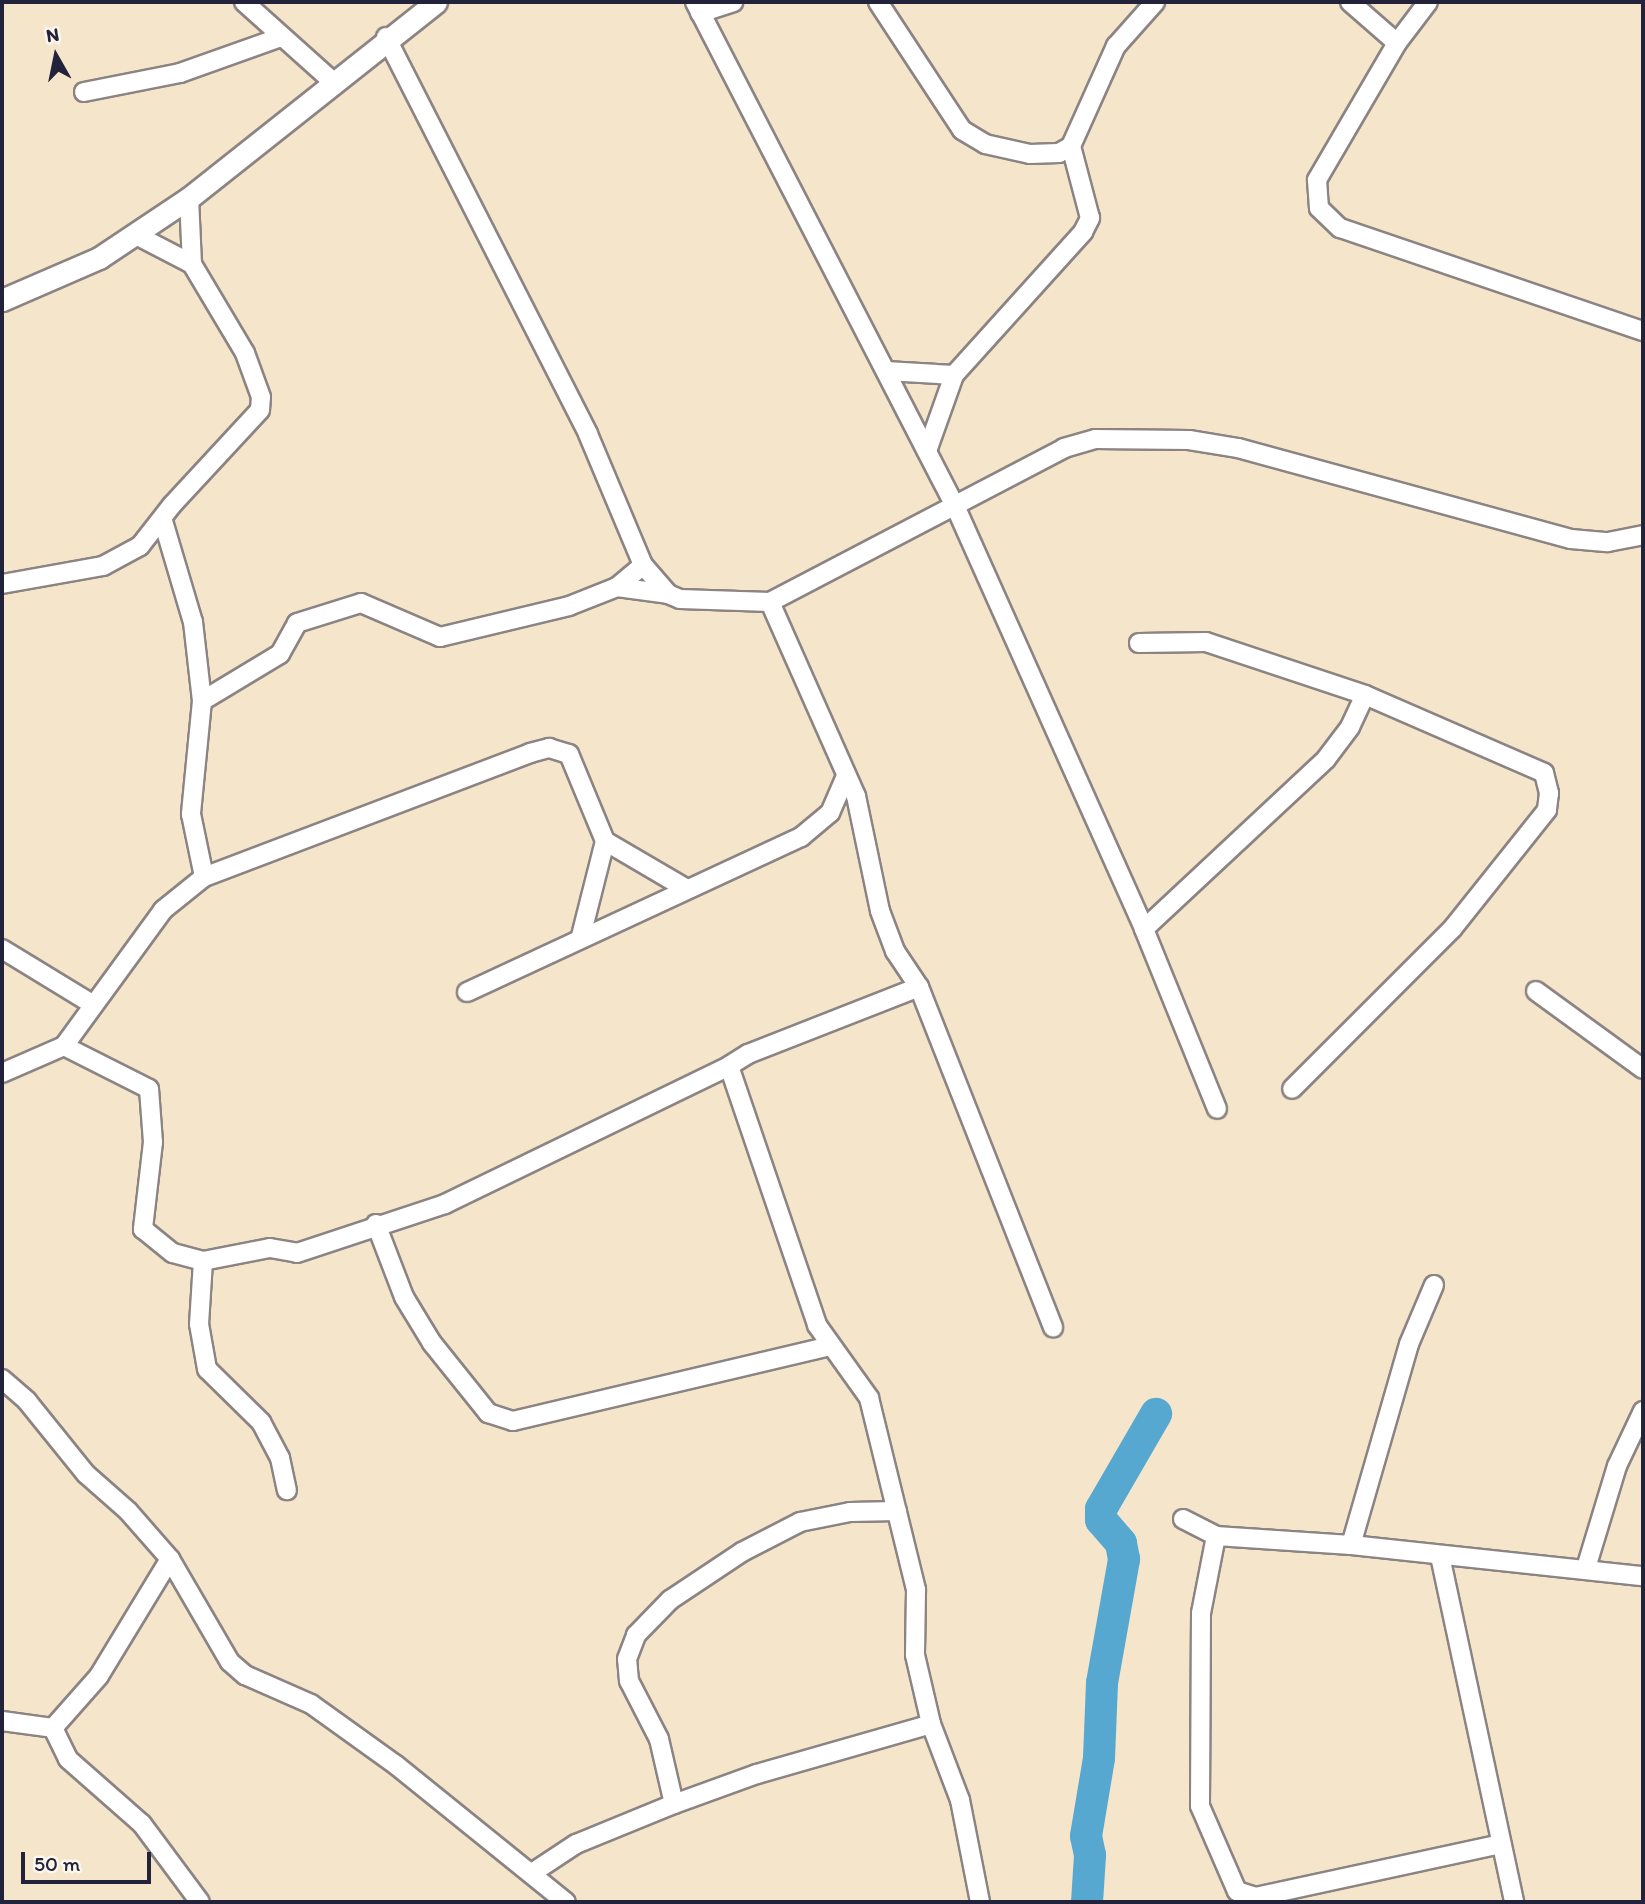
<!DOCTYPE html>
<style>
body{margin:0}
#map{position:relative;width:1645px;height:1904px;overflow:hidden;background:#f4e5cb;font-family:Itim,sans-serif}
div>[style]{position:absolute}
.river>*{height:32px;margin:-16px;padding:0 16px;transform-origin:16px;border-radius:16px;background:#56a8d1}
.roads{filter:drop-shadow(2px 0 #8b8483) drop-shadow(-2px 0 #8b8483) drop-shadow(0 2px #8b8483) drop-shadow(0 -2px #8b8483)}
.minor>*{height:18px;margin:-9px;padding:0 9px;transform-origin:9px;border-radius:9px;background:#fff}
.tertiary>*{height:21px;margin:-10.5px;padding:0 10.5px;transform-origin:10.5px;border-radius:10.5px;background:#fff}
span{translate:-50% -50%;white-space:nowrap;text-align:center;line-height:1.15;-webkit-text-stroke:6px #fbf7ec;paint-order:stroke}
.frame{position:absolute;inset:0;border:4px solid #22223b;pointer-events:none}
.north{position:absolute;left:21px;top:21px;width:70px;height:70px;-webkit-text-stroke:5px #fbf7ec;paint-order:stroke;rotate:351deg;font-size:19px;font-weight:700;line-height:28px;text-align:center;color:#22223b}
.north::after{content:'';display:block;margin:auto;width:24px;height:32px;background:#22223b;clip-path:polygon(50% 0,100% 100%,50% 72%,0 100%)}
.scale{position:absolute;left:21px;top:1852px;width:130px;height:32px;box-sizing:border-box;border:4px solid #22223b;border-top:0;padding-left:9px;font-size:21px;line-height:24px;white-space:nowrap;color:#22223b;-webkit-text-stroke:5px #fbf7ec;paint-order:stroke}
</style>
<div id="map">
<div class="river">
<div style="left:1087px;top:1902px;width:47px;rotate:-86.3deg"></div>
<div style="left:1090px;top:1855px;width:19px;rotate:-102deg"></div>
<div style="left:1086px;top:1836px;width:79px;rotate:-80.5deg"></div>
<div style="left:1099px;top:1758px;width:75px;rotate:-87.7deg"></div>
<div style="left:1102px;top:1683px;width:126px;rotate:-79.9deg"></div>
<div style="left:1124px;top:1559px;width:16px;rotate:-101deg"></div>
<div style="left:1121px;top:1543px;width:30px;rotate:-131deg"></div>
<div style="left:1101px;top:1520px;width:11px;rotate:-90deg"></div>
<div style="left:1101px;top:1509px;width:110px;rotate:-59.9deg"></div>
</div>
<div class="roads">
<div class="minor">
<div style="left:244px;top:2px;width:118px;rotate:41.9deg"></div>
<div style="left:695px;top:2px;width:569px;rotate:62.71deg"></div>
<div style="left:956px;top:508px;width:461px;rotate:65.9deg"></div>
<div style="left:1144px;top:929px;width:194px;rotate:67.9deg"></div>
<div style="left:878px;top:2px;width:153px;rotate:56.7deg"></div>
<div style="left:962px;top:130px;width:27px;rotate:31deg"></div>
<div style="left:985px;top:144px;width:46px;rotate:12.5deg"></div>
<div style="left:1030px;top:154px;width:29px;rotate:-2deg"></div>
<div style="left:1059px;top:153px;width:14px;rotate:-30deg"></div>
<div style="left:1071px;top:146px;width:110px;rotate:-65.8deg"></div>
<div style="left:1116px;top:46px;width:59px;rotate:-48.4deg"></div>
<div style="left:1350px;top:2px;width:62px;rotate:41.1deg"></div>
<div style="left:1428px;top:2px;width:51px;rotate:127.1deg"></div>
<div style="left:1397px;top:43px;width:159px;rotate:120.3deg"></div>
<div style="left:1317px;top:180px;width:28px;rotate:86deg"></div>
<div style="left:1319px;top:208px;width:29px;rotate:44deg"></div>
<div style="left:1340px;top:228px;width:320px;rotate:18.8deg"></div>
<div style="left:700px;top:13px;width:35px;rotate:-18deg"></div>
<div style="left:386px;top:37px;width:445px;rotate:63deg"></div>
<div style="left:588px;top:434px;width:142px;rotate:67.2deg"></div>
<div style="left:643px;top:565px;width:38px;rotate:49deg"></div>
<div style="left:668px;top:594px;width:13px;rotate:23deg"></div>
<div style="left:680px;top:599px;width:90px;rotate:1.9deg"></div>
<div style="left:770px;top:602px;width:332px;rotate:-27.6deg"></div>
<div style="left:1064px;top:448px;width:32px;rotate:-16deg"></div>
<div style="left:1095px;top:439px;width:94px;rotate:0.6deg"></div>
<div style="left:1189px;top:440px;width:50px;rotate:9.3deg"></div>
<div style="left:1238px;top:448px;width:345px;rotate:15.3deg"></div>
<div style="left:1571px;top:539px;width:37px;rotate:5deg"></div>
<div style="left:1608px;top:542px;width:36px;rotate:-11deg"></div>
<div style="left:84px;top:92px;width:98px;rotate:-11.2deg"></div>
<div style="left:180px;top:73px;width:107px;rotate:-19.6deg"></div>
<div style="left:189px;top:198px;width:66px;rotate:87.4deg"></div>
<div style="left:886px;top:371px;width:68px;rotate:3.4deg"></div>
<div style="left:927px;top:451px;width:81px;rotate:-70.4deg"></div>
<div style="left:954px;top:375px;width:193px;rotate:-47.9deg"></div>
<div style="left:1083px;top:232px;width:16px;rotate:-63deg"></div>
<div style="left:1090px;top:218px;width:74px;rotate:-104.8deg"></div>
<div style="left:163px;top:521px;width:105px;rotate:73.5deg"></div>
<div style="left:193px;top:622px;width:80px;rotate:83.5deg"></div>
<div style="left:202px;top:701px;width:114px;rotate:95.6deg"></div>
<div style="left:191px;top:814px;width:64px;rotate:78.3deg"></div>
<div style="left:2px;top:584px;width:103px;rotate:-10.1deg"></div>
<div style="left:103px;top:566px;width:42px;rotate:-28.4deg"></div>
<div style="left:140px;top:546px;width:52px;rotate:-52deg"></div>
<div style="left:172px;top:505px;width:129px;rotate:-47.2deg"></div>
<div style="left:260px;top:410px;width:13px;rotate:-86deg"></div>
<div style="left:261px;top:397px;width:47px;rotate:-110deg"></div>
<div style="left:245px;top:353px;width:104px;rotate:-120.8deg"></div>
<div style="left:192px;top:264px;width:63px;rotate:-152.6deg"></div>
<div style="left:617px;top:587px;width:51px;rotate:7.8deg"></div>
<div style="left:770px;top:602px;width:212px;rotate:66.1deg"></div>
<div style="left:856px;top:796px;width:117px;rotate:78.2deg"></div>
<div style="left:880px;top:911px;width:43px;rotate:69.4deg"></div>
<div style="left:895px;top:951px;width:43px;rotate:56.3deg"></div>
<div style="left:919px;top:987px;width:366px;rotate:68.5deg"></div>
<div style="left:1139px;top:643px;width:67px;rotate:-0.9deg"></div>
<div style="left:1206px;top:642px;width:168px;rotate:18.4deg"></div>
<div style="left:1365px;top:695px;width:195px;rotate:23.5deg"></div>
<div style="left:1544px;top:773px;width:21px;rotate:76deg"></div>
<div style="left:1549px;top:793px;width:17px;rotate:97deg"></div>
<div style="left:1547px;top:810px;width:152px;rotate:128.6deg"></div>
<div style="left:1452px;top:929px;width:226px;rotate:135deg"></div>
<div style="left:202px;top:701px;width:91px;rotate:-31.1deg"></div>
<div style="left:280px;top:654px;width:35px;rotate:-61deg"></div>
<div style="left:297px;top:623px;width:67px;rotate:-17.4deg"></div>
<div style="left:361px;top:603px;width:86px;rotate:23.3deg"></div>
<div style="left:440px;top:637px;width:133px;rotate:-13.5deg"></div>
<div style="left:569px;top:606px;width:52px;rotate:-21.6deg"></div>
<div style="left:617px;top:587px;width:34px;rotate:-40deg"></div>
<div style="left:1144px;top:929px;width:249px;rotate:-43deg"></div>
<div style="left:1326px;top:759px;width:40px;rotate:-53deg"></div>
<div style="left:1350px;top:727px;width:35px;rotate:-65deg"></div>
<div style="left:581px;top:936px;width:98px;rotate:-75.8deg"></div>
<div style="left:2px;top:949px;width:105px;rotate:31.4deg"></div>
<div style="left:919px;top:987px;width:184px;rotate:158.6deg"></div>
<div style="left:748px;top:1054px;width:22px;rotate:148deg"></div>
<div style="left:729px;top:1066px;width:274px;rotate:71.2deg"></div>
<div style="left:817px;top:1325px;width:90px;rotate:54.5deg"></div>
<div style="left:869px;top:1398px;width:198px;rotate:76.2deg"></div>
<div style="left:916px;top:1590px;width:65px;rotate:90.9deg"></div>
<div style="left:915px;top:1655px;width:71px;rotate:76.9deg"></div>
<div style="left:931px;top:1724px;width:81px;rotate:69.1deg"></div>
<div style="left:960px;top:1800px;width:104px;rotate:78.9deg"></div>
<div style="left:1536px;top:991px;width:132px;rotate:36.1deg"></div>
<div style="left:467px;top:992px;width:368px;rotate:-24.9deg"></div>
<div style="left:801px;top:837px;width:38px;rotate:-40deg"></div>
<div style="left:830px;top:813px;width:40px;rotate:-66.6deg"></div>
<div style="left:64px;top:1046px;width:95px;rotate:26.8deg"></div>
<div style="left:149px;top:1089px;width:53px;rotate:85.7deg"></div>
<div style="left:153px;top:1142px;width:88px;rotate:96.6deg"></div>
<div style="left:143px;top:1229px;width:38px;rotate:39deg"></div>
<div style="left:173px;top:1253px;width:31px;rotate:15deg"></div>
<div style="left:203px;top:1261px;width:68px;rotate:-11deg"></div>
<div style="left:270px;top:1248px;width:27px;rotate:10deg"></div>
<div style="left:297px;top:1253px;width:156px;rotate:-18.3deg"></div>
<div style="left:445px;top:1204px;width:316px;rotate:-25.9deg"></div>
<div style="left:2px;top:1073px;width:68px;rotate:-23.5deg"></div>
<div style="left:64px;top:1046px;width:168px;rotate:-53.9deg"></div>
<div style="left:163px;top:910px;width:53px;rotate:-38.8deg"></div>
<div style="left:204px;top:877px;width:349px;rotate:-20.8deg"></div>
<div style="left:530px;top:753px;width:20px;rotate:-15deg"></div>
<div style="left:549px;top:748px;width:21px;rotate:17deg"></div>
<div style="left:569px;top:754px;width:94px;rotate:67.5deg"></div>
<div style="left:605px;top:841px;width:93px;rotate:30.4deg"></div>
<div style="left:376px;top:1224px;width:78px;rotate:69deg"></div>
<div style="left:404px;top:1297px;width:54px;rotate:58.7deg"></div>
<div style="left:432px;top:1343px;width:90px;rotate:51.3deg"></div>
<div style="left:488px;top:1413px;width:26px;rotate:18deg"></div>
<div style="left:513px;top:1421px;width:326px;rotate:-13.3deg"></div>
<div style="left:203px;top:1261px;width:63px;rotate:93.6deg"></div>
<div style="left:199px;top:1324px;width:46px;rotate:79.9deg"></div>
<div style="left:207px;top:1369px;width:76px;rotate:44.5deg"></div>
<div style="left:261px;top:1422px;width:41px;rotate:62.2deg"></div>
<div style="left:280px;top:1458px;width:33px;rotate:78deg"></div>
<div style="left:2px;top:1379px;width:33px;rotate:41deg"></div>
<div style="left:27px;top:1401px;width:94px;rotate:51.1deg"></div>
<div style="left:86px;top:1474px;width:56px;rotate:41.4deg"></div>
<div style="left:128px;top:1511px;width:64px;rotate:48.8deg"></div>
<div style="left:170px;top:1559px;width:119px;rotate:59.8deg"></div>
<div style="left:230px;top:1662px;width:20px;rotate:41deg"></div>
<div style="left:245px;top:1675px;width:72px;rotate:23.7deg"></div>
<div style="left:311px;top:1704px;width:105px;rotate:35.7deg"></div>
<div style="left:396px;top:1765px;width:218px;rotate:38.9deg"></div>
<div style="left:1183px;top:1519px;width:37px;rotate:27deg"></div>
<div style="left:1216px;top:1536px;width:135px;rotate:3.8deg"></div>
<div style="left:1351px;top:1545px;width:294px;rotate:6.1deg"></div>
<div style="left:1216px;top:1536px;width:78px;rotate:101deg"></div>
<div style="left:1201px;top:1613px;width:193px;rotate:90.3deg"></div>
<div style="left:1200px;top:1806px;width:93px;rotate:66.5deg"></div>
<div style="left:1237px;top:1891px;width:20px;rotate:18deg"></div>
<div style="left:1256px;top:1897px;width:251px;rotate:-12.2deg"></div>
<div style="left:1351px;top:1545px;width:209px;rotate:-73.9deg"></div>
<div style="left:1409px;top:1344px;width:64px;rotate:-67deg"></div>
<div style="left:1440px;top:1556px;width:354px;rotate:77.9deg"></div>
<div style="left:170px;top:1559px;width:137px;rotate:121.3deg"></div>
<div style="left:99px;top:1676px;width:69px;rotate:131.5deg"></div>
<div style="left:53px;top:1728px;width:34px;rotate:64deg"></div>
<div style="left:68px;top:1759px;width:98px;rotate:41.3deg"></div>
<div style="left:142px;top:1824px;width:97px;rotate:53.4deg"></div>
<div style="left:1586px;top:1568px;width:107px;rotate:-73.1deg"></div>
<div style="left:1617px;top:1466px;width:61px;rotate:-64.7deg"></div>
<div style="left:2px;top:1721px;width:51px;rotate:7.8deg"></div>
<div style="left:674px;top:1804px;width:67px;rotate:-103deg"></div>
<div style="left:659px;top:1739px;width:65px;rotate:-117.3deg"></div>
<div style="left:629px;top:1681px;width:22px;rotate:-95deg"></div>
<div style="left:627px;top:1659px;width:26px;rotate:-69deg"></div>
<div style="left:636px;top:1635px;width:49px;rotate:-45.8deg"></div>
<div style="left:670px;top:1600px;width:87px;rotate:-33.7deg"></div>
<div style="left:742px;top:1552px;width:65px;rotate:-27.3deg"></div>
<div style="left:800px;top:1522px;width:51px;rotate:-11.3deg"></div>
<div style="left:850px;top:1512px;width:47px;rotate:-1.2deg"></div>
<div style="left:532px;top:1873px;width:53px;rotate:-33.4deg"></div>
<div style="left:576px;top:1844px;width:106px;rotate:-22.2deg"></div>
<div style="left:674px;top:1804px;width:88px;rotate:-19.9deg"></div>
<div style="left:757px;top:1774px;width:181px;rotate:-16deg"></div>
</div>
<div class="tertiary">
<div style="left:2px;top:300px;width:106px;rotate:-23.4deg"></div>
<div style="left:99px;top:258px;width:108px;rotate:-33.7deg"></div>
<div style="left:189px;top:198px;width:315px;rotate:-38.4deg"></div>
</div>
</div>
<div class="frame"></div>
<div class="north">N</div>
<div class="scale">50 m</div>
</div>
